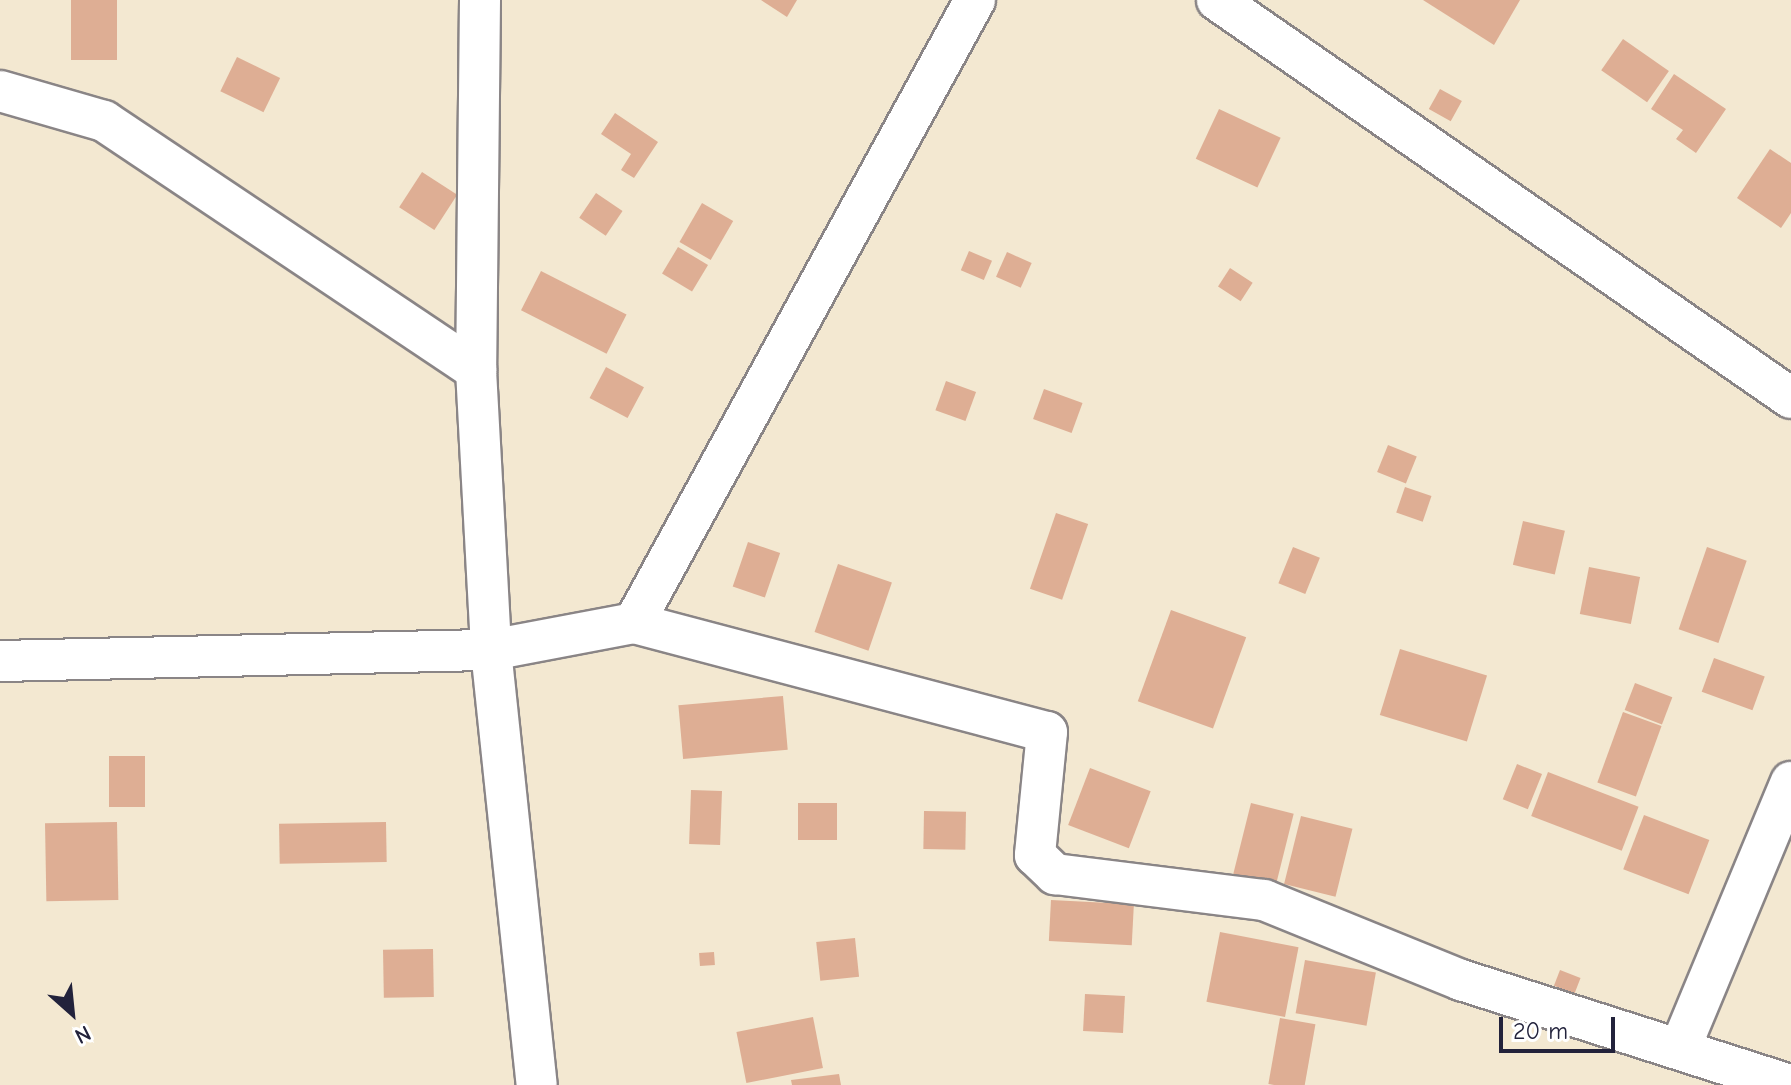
<!DOCTYPE html>
<style>
body{margin:0}
#map{position:relative;width:1791px;height:1085px;overflow:hidden;background:#f3e8d1;font-family:"Comic Neue",sans-serif}
div>[style]{position:absolute}
.building>*{inset:0;background:#deae94;transform-origin:0 0}
.roads{filter:drop-shadow(2px 0 #8a8586) drop-shadow(-2px 0 #8a8586) drop-shadow(0 2px #8a8586) drop-shadow(0 -2px #8a8586)}
.street>*{height:40px;margin:-20px;padding:0 20px;transform-origin:20px;border-radius:20px;background:#fff}
span{translate:-50% -50%;white-space:nowrap;text-align:center;line-height:1.15;-webkit-text-stroke:6px #fff;paint-order:stroke}
.north{position:absolute;left:32px;top:973px;width:80px;height:80px;-webkit-text-stroke:6px #fff;paint-order:stroke;rotate:153deg;font-size:22px;font-weight:700;line-height:32px;text-align:center;color:#22223b}
.north::after{content:'';display:block;margin:auto;width:28px;height:36px;background:#22223b;clip-path:polygon(50% 0,100% 100%,50% 72%,0 100%)}
.scale{position:absolute;left:1499px;top:1017px;width:116px;height:36px;box-sizing:border-box;border:4px solid #22223b;border-top:0;padding-left:10px;font-size:24px;line-height:28px;white-space:nowrap;color:#22223b;-webkit-text-stroke:6px #fff;paint-order:stroke}
</style>
<div id="map">
<div class="building">
<div style="left:71px;top:0;width:46px;height:60px"></div>
<div style="clip-path:polygon(761px 0,797px 0,787px 17px)"></div>
<div style="clip-path:polygon(1423px 0,1520px 0,1494px 45px)"></div>
<div style="left:1623px;top:39px;width:56px;height:38px;rotate:35deg"></div>
<div style="left:237px;top:57px;width:48px;height:38px;rotate:26deg"></div>
<div style="clip-path:polygon(1674px 74px,1726px 109px,1696px 153px,1676px 139px,1683px 130px,1651px 109px)"></div>
<div style="left:1440px;top:89px;width:25px;height:23px;rotate:29deg"></div>
<div style="left:1219px;top:109px;width:68px;height:55px;rotate:25deg"></div>
<div style="clip-path:polygon(615px 113px,658px 142px,634px 178px,621px 170px,631px 154px,601px 134px)"></div>
<div style="clip-path:polygon(1770px 149px,1791px 163px,1791px 213px,1781px 228px,1737px 198px)"></div>
<div style="left:422px;top:172px;width:42px;height:42px;rotate:33deg"></div>
<div style="left:596px;top:193px;width:32px;height:30px;rotate:34deg"></div>
<div style="left:702px;top:203px;width:36px;height:45px;rotate:30deg"></div>
<div style="left:678px;top:247px;width:35px;height:31px;rotate:31deg"></div>
<div style="left:969px;top:251px;width:25px;height:21px;rotate:23deg"></div>
<div style="left:1007px;top:252px;width:27px;height:27px;rotate:24deg"></div>
<div style="left:1230px;top:268px;width:27px;height:22px;rotate:33deg"></div>
<div style="left:541px;top:271px;width:96px;height:44px;rotate:27deg"></div>
<div style="left:606px;top:367px;width:43px;height:35px;rotate:28deg"></div>
<div style="left:946px;top:381px;width:32px;height:31px;rotate:20deg"></div>
<div style="left:1044px;top:389px;width:41px;height:32px;rotate:20deg"></div>
<div style="left:1388px;top:445px;width:31px;height:29px;rotate:22deg"></div>
<div style="left:1405px;top:487px;width:28px;height:27px;rotate:19deg"></div>
<div style="left:1056px;top:513px;width:34px;height:80px;rotate:19deg"></div>
<div style="left:1523px;top:521px;width:43px;height:45px;rotate:13deg"></div>
<div style="left:748px;top:542px;width:34px;height:47px;rotate:19deg"></div>
<div style="left:1293px;top:547px;width:29px;height:39px;rotate:22deg"></div>
<div style="left:1707px;top:547px;width:42px;height:87px;rotate:19deg"></div>
<div style="left:838px;top:564px;width:57px;height:72px;rotate:19deg"></div>
<div style="left:1589px;top:567px;width:52px;height:48px;rotate:11deg"></div>
<div style="left:1171px;top:610px;width:80px;height:97px;rotate:20deg"></div>
<div style="left:1400px;top:649px;width:91px;height:69px;rotate:17deg"></div>
<div style="left:1714px;top:658px;width:54px;height:36px;rotate:20deg"></div>
<div style="left:1635px;top:683px;width:40px;height:29px;rotate:21deg"></div>
<div style="left:783px;top:696px;width:54px;height:105px;rotate:85deg"></div>
<div style="left:1623px;top:712px;width:41px;height:75px;rotate:20deg"></div>
<div style="left:109px;top:756px;width:36px;height:51px"></div>
<div style="left:1517px;top:764px;width:27px;height:38px;rotate:22deg"></div>
<div style="left:1090px;top:768px;width:65px;height:61px;rotate:21deg"></div>
<div style="left:1548px;top:772px;width:97px;height:47px;rotate:21deg"></div>
<div style="left:691px;top:790px;width:31px;height:54px;rotate:2deg"></div>
<div style="left:798px;top:803px;width:39px;height:37px"></div>
<div style="left:1251px;top:803px;width:44px;height:73px;rotate:14deg"></div>
<div style="left:924px;top:811px;width:42px;height:38px;rotate:1deg"></div>
<div style="left:1644px;top:815px;width:70px;height:58px;rotate:21deg"></div>
<div style="left:1301px;top:816px;width:53px;height:70px;rotate:14deg"></div>
<div style="left:117px;top:822px;width:78px;height:72px;rotate:89deg"></div>
<div style="left:386px;top:822px;width:40px;height:107px;rotate:89deg"></div>
<div style="left:1051px;top:900px;width:83px;height:41px;rotate:3deg"></div>
<div style="left:1220px;top:932px;width:80px;height:71px;rotate:11deg"></div>
<div style="left:855px;top:938px;width:39px;height:39px;rotate:84deg"></div>
<div style="left:433px;top:949px;width:48px;height:50px;rotate:89deg"></div>
<div style="left:714px;top:952px;width:13px;height:15px;rotate:86deg"></div>
<div style="left:1305px;top:960px;width:72px;height:54px;rotate:10deg"></div>
<div style="left:1560px;top:970px;width:22px;height:17px;rotate:21deg"></div>
<div style="left:1085px;top:994px;width:40px;height:37px;rotate:3deg"></div>
<div style="left:813px;top:1017px;width:52px;height:78px;rotate:79deg"></div>
<div style="left:1280px;top:1018px;width:36px;height:67px;rotate:10deg"></div>
<div style="clip-path:polygon(839px 1074px,841px 1085px,792px 1085px,791px 1080px)"></div>
</div>
<div class="roads">
<div class="street">
<div style="left:480px;top:0;width:370px;rotate:90.6deg"></div>
<div style="left:476px;top:370px;width:280px;rotate:86.9deg"></div>
<div style="left:491px;top:650px;width:437px;rotate:84deg"></div>
<div style="left:1217px;top:0;width:698px;rotate:34.74deg"></div>
<div style="left:0;top:91px;width:108px;rotate:16.1deg"></div>
<div style="left:104px;top:121px;width:448px;rotate:33.8deg"></div>
<div style="left:634px;top:623px;width:710px;rotate:-61.31deg"></div>
<div style="left:0;top:661px;width:491px;rotate:-1.3deg"></div>
<div style="left:491px;top:650px;width:146px;rotate:-10.7deg"></div>
<div style="left:634px;top:623px;width:427px;rotate:14.8deg"></div>
<div style="left:1047px;top:732px;width:124px;rotate:95.6deg"></div>
<div style="left:1035px;top:855px;width:28px;rotate:44deg"></div>
<div style="left:1055px;top:874px;width:211px;rotate:7.1deg"></div>
<div style="left:1264px;top:900px;width:213px;rotate:22.1deg"></div>
<div style="left:1461px;top:980px;width:345px;rotate:17.7deg"></div>
<div style="left:1681px;top:1046px;width:286px;rotate:-67.4deg"></div>
</div>
</div>
<div class="north">N</div>
<div class="scale">20 m</div>
</div>
